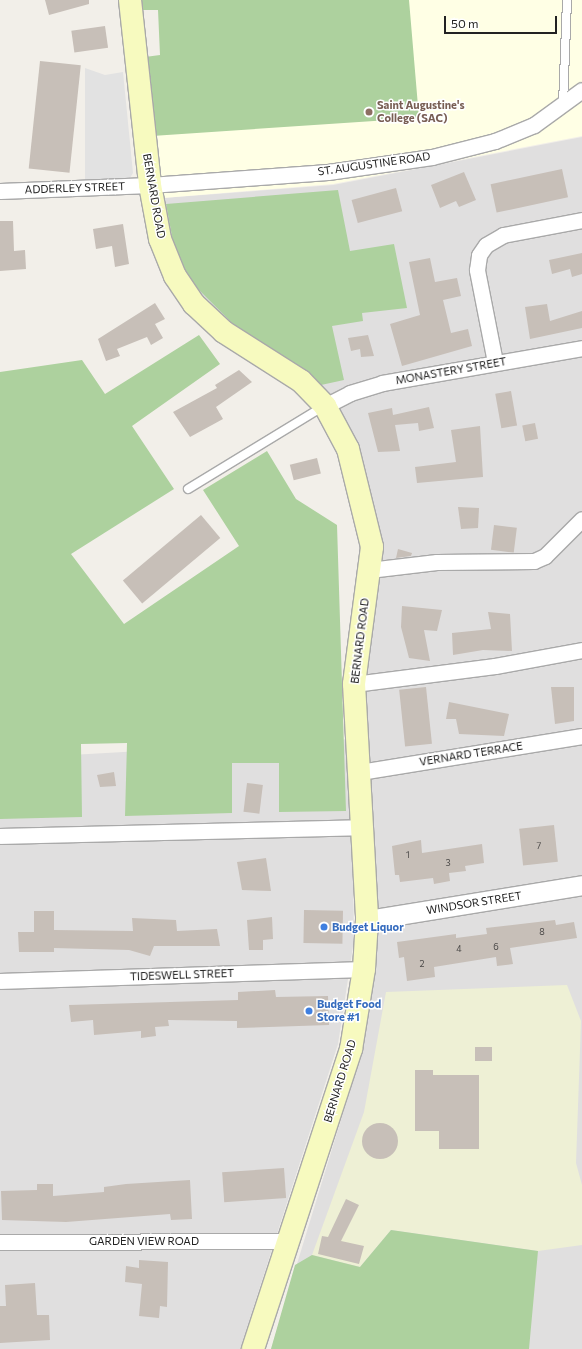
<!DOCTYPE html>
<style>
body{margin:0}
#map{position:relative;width:582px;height:1349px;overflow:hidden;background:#f2efe9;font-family:Commissioner,sans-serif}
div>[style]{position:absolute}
.residential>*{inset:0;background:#e0dfdf}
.education>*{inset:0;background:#ffffe5}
.farmland>*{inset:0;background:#eef0d5}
.forest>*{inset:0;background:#add19e}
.parking>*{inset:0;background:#e2e2e2}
.building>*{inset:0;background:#c7bfb8;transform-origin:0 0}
.round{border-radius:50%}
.roads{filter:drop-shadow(1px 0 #a9a9a9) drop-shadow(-1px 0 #a9a9a9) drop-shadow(0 1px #a9a9a9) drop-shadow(0 -1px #a9a9a9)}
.service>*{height:8px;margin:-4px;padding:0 4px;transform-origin:4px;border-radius:4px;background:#fff}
.minor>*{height:15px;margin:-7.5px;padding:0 7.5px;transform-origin:7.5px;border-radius:7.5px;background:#fff}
.tertiary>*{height:19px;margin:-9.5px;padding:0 9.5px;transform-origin:9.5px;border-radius:9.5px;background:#fff}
.secondary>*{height:22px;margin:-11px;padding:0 11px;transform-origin:11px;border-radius:11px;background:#f7fabf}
.dots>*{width:11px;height:11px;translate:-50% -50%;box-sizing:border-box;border:2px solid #fff;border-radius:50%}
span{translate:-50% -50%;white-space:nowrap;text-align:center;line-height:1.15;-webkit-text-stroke:3px #fff;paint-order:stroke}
.number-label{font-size:9px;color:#4b4948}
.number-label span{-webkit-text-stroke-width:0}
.education-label{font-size:11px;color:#785e54;font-weight:700}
.left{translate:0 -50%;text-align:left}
.street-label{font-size:11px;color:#222}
.shop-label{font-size:11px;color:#366cbe;font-weight:700}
.scale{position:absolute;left:444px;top:16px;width:113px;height:18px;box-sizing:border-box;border:2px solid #222;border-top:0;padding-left:5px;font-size:12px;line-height:14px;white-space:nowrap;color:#222;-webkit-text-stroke:3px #fff;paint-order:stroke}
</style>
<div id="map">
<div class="residential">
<div style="clip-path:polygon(582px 137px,582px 1349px,271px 1349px,362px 1051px,370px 1006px,377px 936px,365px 702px,379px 552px,344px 422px,229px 328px,195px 295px,172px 251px,163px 198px,333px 185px)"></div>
<div style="clip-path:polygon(351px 739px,354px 940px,338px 1044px,240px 1349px,0 1349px,0 759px)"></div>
</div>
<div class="education">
<div style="clip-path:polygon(389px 0,582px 0,582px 136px,333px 184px,163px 198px,153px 88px)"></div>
</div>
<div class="farmland">
<div style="clip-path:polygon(567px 985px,581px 1021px,576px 1163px,582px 1185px,582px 1245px,538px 1251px,391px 1230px,360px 1267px,312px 1255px,364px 1112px,386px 992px)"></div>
</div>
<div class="forest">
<div style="clip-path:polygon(140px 0,409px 0,419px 118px,152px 136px,145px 57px,160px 55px,158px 10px,141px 10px)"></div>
<div style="clip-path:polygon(338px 190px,350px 251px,394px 244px,407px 308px,362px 313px,363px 321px,332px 326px,344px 380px,321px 385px,235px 326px,192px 283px,174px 247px,166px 204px)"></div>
<div style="clip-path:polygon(199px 335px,220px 364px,132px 426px,174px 489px,71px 554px,124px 624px,239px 546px,203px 490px,267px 451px,296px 499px,337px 525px,346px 811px,279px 812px,279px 763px,232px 763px,232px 813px,125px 816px,127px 743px,81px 744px,82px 817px,0 819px,0 372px,82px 360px,105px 394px)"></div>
<div style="clip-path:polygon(391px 1230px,538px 1251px,529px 1349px,271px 1349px,295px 1265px,312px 1255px,360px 1267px)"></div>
</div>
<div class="parking">
<div style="clip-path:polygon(85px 68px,105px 75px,123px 72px,133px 173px,130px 178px,85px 182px)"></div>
</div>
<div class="building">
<div style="clip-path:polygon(45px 0,89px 0,89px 4px,49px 15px)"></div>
<div style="left:105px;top:26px;width:22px;height:34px;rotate:82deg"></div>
<div style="left:40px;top:61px;width:41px;height:108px;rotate:6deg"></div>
<div style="left:562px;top:169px;width:29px;height:73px;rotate:78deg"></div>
<div style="clip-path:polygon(464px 172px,476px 200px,459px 207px,456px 201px,440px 208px,431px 185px)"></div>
<div style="left:396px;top:188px;width:24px;height:46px;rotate:75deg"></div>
<div style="clip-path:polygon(0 221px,13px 221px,14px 251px,25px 250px,26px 269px,0 271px)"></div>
<div style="clip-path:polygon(123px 224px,129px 264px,115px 267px,112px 246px,96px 249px,93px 229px)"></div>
<div style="clip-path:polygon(582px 253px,582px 274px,572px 277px,570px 269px,552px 274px,549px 260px)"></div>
<div style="clip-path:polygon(430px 258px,435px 282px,457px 278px,461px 296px,443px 300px,451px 333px,468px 329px,472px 346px,402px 366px,390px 324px,420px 315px,409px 262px)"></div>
<div style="clip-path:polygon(155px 303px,165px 319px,155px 324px,163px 338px,151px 345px,147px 337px,117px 349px,120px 356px,106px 361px,98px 339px)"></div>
<div style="clip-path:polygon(547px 304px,550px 321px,582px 311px,582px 328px,530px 339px,525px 307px)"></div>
<div style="clip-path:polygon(368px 335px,374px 356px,361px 357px,360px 349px,351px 351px,348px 338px)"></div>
<div style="clip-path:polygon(239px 370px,252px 382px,216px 407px,223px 419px,190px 437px,173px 412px,217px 388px,215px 385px)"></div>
<div style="left:511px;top:391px;width:35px;height:16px;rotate:80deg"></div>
<div style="clip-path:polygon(429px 407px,434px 428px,419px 431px,418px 423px,395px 425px,400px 451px,378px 452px,368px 413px,392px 408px,393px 415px)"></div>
<div style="left:535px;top:423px;width:16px;height:13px;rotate:79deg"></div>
<div style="clip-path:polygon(480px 426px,483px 477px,417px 483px,415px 467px,456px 462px,451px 430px)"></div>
<div style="left:317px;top:458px;width:16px;height:28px;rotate:76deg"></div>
<div style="clip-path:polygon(458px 507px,479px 508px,478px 528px,461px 529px)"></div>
<div style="left:201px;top:515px;width:30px;height:102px;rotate:50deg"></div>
<div style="left:494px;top:525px;width:23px;height:25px;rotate:7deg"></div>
<div style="clip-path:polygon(398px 549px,412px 553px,411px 556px,396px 558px)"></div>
<div style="clip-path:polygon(402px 606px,442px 610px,437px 631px,424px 630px,430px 661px,409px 658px,401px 627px)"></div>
<div style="clip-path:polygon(488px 612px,510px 614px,512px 651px,483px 650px,453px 655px,452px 633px,491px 629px)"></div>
<div style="left:426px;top:687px;width:57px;height:27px;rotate:84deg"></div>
<div style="clip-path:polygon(551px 687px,574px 687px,574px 721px,555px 724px)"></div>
<div style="clip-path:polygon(449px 702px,509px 714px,504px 736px,459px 734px,456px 719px,446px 719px)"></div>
<div style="clip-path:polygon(114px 772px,116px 786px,100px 787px,97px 775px)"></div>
<div style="left:247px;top:783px;width:16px;height:29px;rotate:7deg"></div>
<div style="left:554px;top:825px;width:37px;height:35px;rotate:84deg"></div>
<div style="clip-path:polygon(421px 840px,422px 853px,482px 844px,484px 863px,465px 866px,466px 871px,449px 873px,450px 881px,434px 884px,433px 878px,400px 882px,399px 875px,395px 875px,392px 846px)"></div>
<div style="clip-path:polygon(266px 858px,271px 891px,242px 890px,237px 862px)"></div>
<div style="left:304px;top:910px;width:39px;height:33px;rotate:1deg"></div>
<div style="clip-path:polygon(34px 911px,54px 911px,54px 930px,133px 931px,132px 918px,176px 920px,177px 931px,217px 929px,220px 946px,154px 946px,150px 956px,129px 950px,54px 948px,54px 952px,19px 952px,18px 932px,34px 932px)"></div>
<div style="clip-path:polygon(272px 917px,273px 939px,263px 940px,263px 950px,249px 950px,247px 920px)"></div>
<div style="clip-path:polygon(555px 920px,556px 925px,574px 922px,577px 938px,510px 948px,513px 964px,497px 966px,496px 957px,434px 967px,435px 977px,407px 981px,404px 957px,399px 958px,397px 942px,456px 934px,456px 938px,487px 934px,486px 928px)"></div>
<div style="clip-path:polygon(275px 990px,276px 997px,328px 996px,329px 1025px,237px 1028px,237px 1021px,168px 1020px,169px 1026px,155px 1027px,156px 1036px,141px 1038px,141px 1031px,94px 1035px,93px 1020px,71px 1022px,69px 1005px,238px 1000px,238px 992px)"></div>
<div style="left:475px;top:1047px;width:17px;height:14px"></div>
<div style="clip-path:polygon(415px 1070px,433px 1070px,433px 1075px,479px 1075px,479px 1149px,439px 1149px,439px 1131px,415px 1131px)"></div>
<div class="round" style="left:362px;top:1123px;width:36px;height:36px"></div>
<div style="left:284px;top:1168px;width:30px;height:62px;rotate:86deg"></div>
<div style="clip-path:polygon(190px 1180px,192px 1219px,171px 1220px,170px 1214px,66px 1222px,2px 1220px,1px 1191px,37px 1190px,37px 1184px,53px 1184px,53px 1196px,104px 1192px,104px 1187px,126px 1184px)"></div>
<div style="clip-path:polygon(346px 1199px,359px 1205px,341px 1241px,364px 1246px,359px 1264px,318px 1254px,322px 1236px,328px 1237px)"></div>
<div style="clip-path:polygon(139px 1260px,168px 1262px,167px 1307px,160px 1306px,159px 1318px,139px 1316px,142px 1284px,125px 1282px,126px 1266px,139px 1268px)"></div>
<div style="clip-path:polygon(35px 1283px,37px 1315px,49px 1315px,50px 1340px,0 1343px,0 1306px,6px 1306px,5px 1285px)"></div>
</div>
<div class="roads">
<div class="service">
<div style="left:563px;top:105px;width:105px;rotate:-87.8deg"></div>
<div style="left:188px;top:489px;width:159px;rotate:-31.4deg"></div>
</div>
<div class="minor">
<div style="left:0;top:191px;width:150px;rotate:-2.3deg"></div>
<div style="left:150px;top:185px;width:178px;rotate:-4.2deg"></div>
<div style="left:328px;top:172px;width:105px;rotate:-8.2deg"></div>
<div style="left:432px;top:157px;width:65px;rotate:-14.3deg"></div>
<div style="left:495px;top:141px;width:42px;rotate:-22.3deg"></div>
<div style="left:534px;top:125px;width:59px;rotate:-36.1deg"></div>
<div style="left:495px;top:362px;width:94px;rotate:-101.1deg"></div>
<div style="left:477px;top:270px;width:15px;rotate:-82deg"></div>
<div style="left:479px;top:255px;width:12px;rotate:-55deg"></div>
<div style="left:486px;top:245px;width:20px;rotate:-30deg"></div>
<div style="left:503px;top:235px;width:80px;rotate:-10.8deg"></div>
<div style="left:325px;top:406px;width:28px;rotate:-27deg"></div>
<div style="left:350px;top:393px;width:34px;rotate:-17deg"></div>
<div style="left:382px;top:383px;width:203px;rotate:-9.9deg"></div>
<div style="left:369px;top:570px;width:68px;rotate:-6.7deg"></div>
<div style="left:437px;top:562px;width:97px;rotate:-0.6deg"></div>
<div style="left:534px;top:561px;width:12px;rotate:-24deg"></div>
<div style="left:545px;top:556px;width:52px;rotate:-45deg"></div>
<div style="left:354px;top:684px;width:142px;rotate:-7.3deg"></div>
<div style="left:495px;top:666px;width:88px;rotate:-10.4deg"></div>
<div style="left:360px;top:772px;width:225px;rotate:-9.2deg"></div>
<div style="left:0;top:836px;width:362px;rotate:-1.4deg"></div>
<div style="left:0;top:981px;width:364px;rotate:-1.9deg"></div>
<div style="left:0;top:1242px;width:289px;rotate:-0.2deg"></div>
</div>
<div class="tertiary">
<div style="left:367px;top:920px;width:218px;rotate:-9.2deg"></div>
</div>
<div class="secondary">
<div style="left:130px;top:0;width:186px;rotate:83.8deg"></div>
<div style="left:150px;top:185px;width:55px;rotate:79.5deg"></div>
<div style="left:160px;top:239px;width:40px;rotate:68deg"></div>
<div style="left:175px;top:276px;width:34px;rotate:56deg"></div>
<div style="left:194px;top:304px;width:41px;rotate:43deg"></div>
<div style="left:224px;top:332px;width:91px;rotate:32.5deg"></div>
<div style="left:301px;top:381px;width:35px;rotate:46deg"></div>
<div style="left:325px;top:406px;width:49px;rotate:61.9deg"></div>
<div style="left:348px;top:449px;width:101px;rotate:76.2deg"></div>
<div style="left:372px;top:547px;width:138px;rotate:97.5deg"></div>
<div style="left:354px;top:684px;width:236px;rotate:86.8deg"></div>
<div style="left:367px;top:920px;width:49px;rotate:93.5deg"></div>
<div style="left:364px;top:969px;width:81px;rotate:99.2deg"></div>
<div style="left:351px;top:1049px;width:316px;rotate:108.1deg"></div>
</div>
</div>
<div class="dots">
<div style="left:369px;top:112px;background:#8d6e63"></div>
<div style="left:324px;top:927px;background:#3f7fe0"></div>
<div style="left:309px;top:1011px;background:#3f7fe0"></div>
</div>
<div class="number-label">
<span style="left:539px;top:846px">7</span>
<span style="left:408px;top:855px">1</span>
<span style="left:448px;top:863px">3</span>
<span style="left:542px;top:932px">8</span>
<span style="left:496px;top:947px">6</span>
<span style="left:459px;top:949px">4</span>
<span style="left:422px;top:964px">2</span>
</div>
<div class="education-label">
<span class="left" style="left:377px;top:112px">Saint Augustine's<br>College (SAC)</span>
</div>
<div class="street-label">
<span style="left:374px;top:164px;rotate:-8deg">ST. AUGUSTINE ROAD</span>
<span style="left:75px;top:188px;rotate:-2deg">ADDERLEY STREET</span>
<span style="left:154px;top:196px;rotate:80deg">BERNARD ROAD</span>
<span style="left:451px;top:371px;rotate:-10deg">MONASTERY STREET</span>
<span style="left:360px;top:641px;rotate:-83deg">BERNARD ROAD</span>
<span style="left:471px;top:754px;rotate:-9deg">VERNARD TERRACE</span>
<span style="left:474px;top:903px;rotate:-9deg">WINDSOR STREET</span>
<span style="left:182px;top:975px;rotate:-2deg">TIDESWELL STREET</span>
<span style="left:340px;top:1081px;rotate:-73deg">BERNARD ROAD</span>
<span style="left:144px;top:1241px">GARDEN VIEW ROAD</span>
</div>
<div class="shop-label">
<span class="left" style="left:332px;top:927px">Budget Liquor</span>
<span class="left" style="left:317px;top:1011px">Budget Food<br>Store #1</span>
</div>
<div class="scale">50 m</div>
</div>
